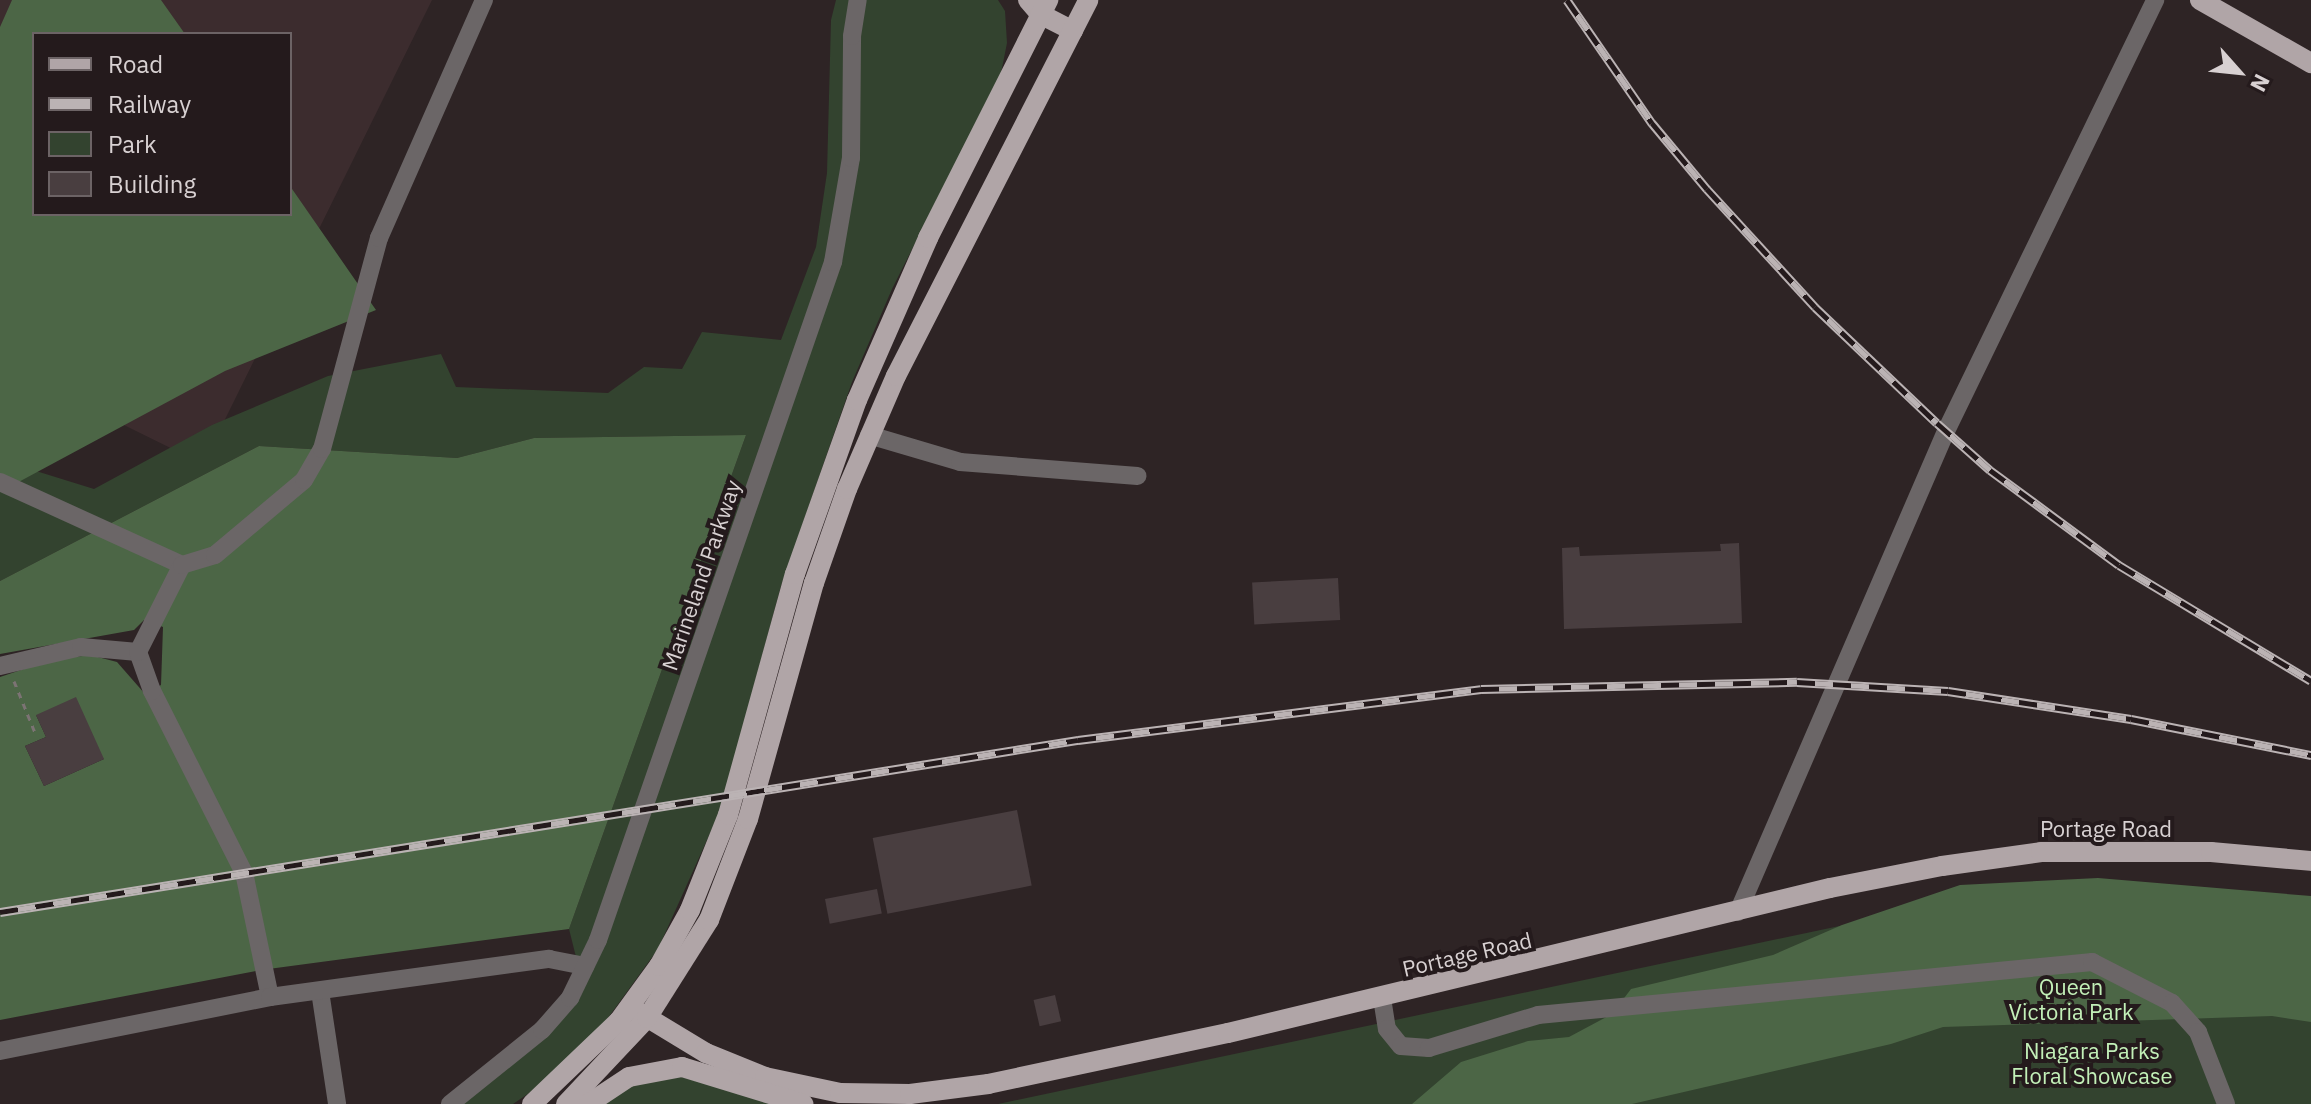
<!DOCTYPE html>
<style>
body{margin:0}
#map{position:relative;width:2311px;height:1104px;overflow:hidden;background:#2e2425;font-family:"IBM Plex Sans",sans-serif}
div>[style]{position:absolute}
.built>*{inset:0;background:#3c2c2e}
.green>*{inset:0;background:#33432f}
.forest>*{inset:0;background:#4c6646}
.building>*{inset:0;background:#493e40;transform-origin:0 0}
.path>*{height:3px;margin-top:-1.5px;transform-origin:0;background:repeating-linear-gradient(90deg,#7c7374 0 6px,transparent 0 12px)}
.minor>*{height:18px;margin:-9px;padding:0 9px;transform-origin:9px;border-radius:9px;background:#6b6667}
.major>*{height:20px;margin:-10px;padding:0 10px;transform-origin:10px;border-radius:10px;background:#b0a5a7}
.rail>*{height:9px;margin-top:-4.5px;transform-origin:0;background:repeating-linear-gradient(90deg,#241a1c 0 18px,#bbb3b4 0 36px);box-sizing:border-box;border-block:2px solid #bbb3b4}
span{translate:-50% -50%;white-space:nowrap;text-align:center;line-height:1.15;-webkit-text-stroke:8px #241a1c;paint-order:stroke}
.street-label{font-size:22px;color:#d8d1d2}
.park-label{font-size:22px;color:#c3f0b8}
.legend{position:absolute;left:32px;top:32px;width:260px;height:184px;box-sizing:border-box;background:#241a1c;border:2px solid #6c6365;margin:0;padding:10px 14px;list-style:none;font-size:24px;color:#d8d1d2}
.legend li{display:flex;align-items:center;gap:16px;height:40px}
.legend b{width:40px;border:2px solid #6c6365}
.north{position:absolute;left:2199px;top:32px;width:80px;height:80px;-webkit-text-stroke:6px #241a1c;paint-order:stroke;rotate:117deg;font-size:22px;font-weight:700;line-height:32px;text-align:center;color:#d8d1d2}
.north::after{content:'';display:block;margin:auto;width:28px;height:36px;background:#d8d1d2;clip-path:polygon(50% 0,100% 100%,50% 72%,0 100%)}
</style>
<div id="map">
<div class="built">
<div style="clip-path:polygon(evenodd,0 0,432px 0,203px 464px,0 364px,0 0,34px 34px,290px 34px,290px 214px,34px 214px,34px 34px)"></div>
</div>
<div class="green">
<div style="clip-path:polygon(836px 0,998px 0,1005px 11px,1007px 43px,1001px 73px,892px 289px,852px 382px,781px 586px,720px 811px,658px 949px,605px 1022px,541px 1085px,513px 1104px,454px 1104px,583px 985px,569px 929px,746px 435px,534px 438px,457px 458px,259px 446px,0 581px,0 492px,36px 471px,94px 489px,212px 425px,328px 376px,441px 354px,456px 387px,608px 393px,644px 367px,682px 369px,702px 332px,781px 340px,816px 247px,827px 173px,831px 20px)"></div>
<div style="clip-path:polygon(2005px 891px,2311px 901px,2311px 1104px,998px 1104px)"></div>
<div style="clip-path:polygon(671px 1074px,776px 1104px,600px 1104px,635px 1081px)"></div>
</div>
<div class="forest">
<div style="clip-path:polygon(12px 0,161px 0,185px 34px,34px 34px,34px 214px,290px 214px,290px 186px,376px 310px,225px 371px,0 492px,0 27px)"></div>
<div style="clip-path:polygon(evenodd,746px 435px,569px 929px,261px 970px,0 1020px,0 677px,51px 660px,90px 655px,117px 662px,145px 694px,161px 685px,163px 627px,144px 620px,134px 630px,0 654px,0 581px,259px 446px,457px 458px,534px 438px,746px 435px,36px 715px,104px 759px,44px 786px,25px 746px,46px 737px,36px 715px)"></div>
<div style="clip-path:polygon(2098px 878px,2311px 896px,2311px 1022px,2272px 1016px,1943px 1027px,1891px 1044px,1632px 1104px,1412px 1104px,1461px 1062px,1528px 1041px,1569px 1037px,1612px 1014px,1631px 989px,1773px 955px,1842px 925px,1960px 885px)"></div>
</div>
<div class="building">
<div style="clip-path:polygon(1739px 543px,1742px 623px,1564px 629px,1562px 548px,1579px 547px,1580px 556px,1721px 551px,1720px 544px)"></div>
<div style="left:1338px;top:578px;width:42px;height:86px;rotate:87deg"></div>
<div style="clip-path:polygon(76px 697px,104px 759px,44px 786px,25px 746px,46px 737px,36px 715px)"></div>
<div style="left:1017px;top:810px;width:77px;height:147px;rotate:79deg"></div>
<div style="left:877px;top:889px;width:25px;height:53px;rotate:79deg"></div>
<div style="left:1055px;top:995px;width:27px;height:22px;rotate:77deg"></div>
</div>
<div class="path">
<div style="left:14px;top:681px;width:58px;rotate:67.8deg"></div>
</div>
<div class="minor">
<div style="left:869px;top:435px;width:95px;rotate:16.5deg"></div>
<div style="left:960px;top:462px;width:178px;rotate:4.5deg"></div>
<div style="left:0;top:482px;width:200px;rotate:24.5deg"></div>
<div style="left:0;top:666px;width:83px;rotate:-13.2deg"></div>
<div style="left:81px;top:647px;width:57px;rotate:5deg"></div>
<div style="left:1738px;top:912px;width:524px;rotate:-66.61deg"></div>
<div style="left:1946px;top:431px;width:479px;rotate:-64.1deg"></div>
<div style="left:320px;top:991px;width:114px;rotate:81.4deg"></div>
<div style="left:270px;top:997px;width:127px;rotate:-101.8deg"></div>
<div style="left:244px;top:873px;width:204px;rotate:-116.8deg"></div>
<div style="left:152px;top:691px;width:41px;rotate:-109.7deg"></div>
<div style="left:138px;top:652px;width:97px;rotate:-63.2deg"></div>
<div style="left:182px;top:565px;width:34px;rotate:-17deg"></div>
<div style="left:215px;top:555px;width:116px;rotate:-40.1deg"></div>
<div style="left:304px;top:480px;width:36px;rotate:-60deg"></div>
<div style="left:322px;top:449px;width:219px;rotate:-74.9deg"></div>
<div style="left:379px;top:238px;width:260px;rotate:-66.2deg"></div>
<div style="left:1382px;top:998px;width:31px;rotate:81deg"></div>
<div style="left:1387px;top:1029px;width:22px;rotate:51deg"></div>
<div style="left:1401px;top:1046px;width:28px;rotate:4deg"></div>
<div style="left:1429px;top:1048px;width:114px;rotate:-16.8deg"></div>
<div style="left:1538px;top:1015px;width:557px;rotate:-5.46deg"></div>
<div style="left:2092px;top:962px;width:90px;rotate:27.1deg"></div>
<div style="left:2172px;top:1003px;width:39px;rotate:48deg"></div>
<div style="left:2198px;top:1032px;width:77px;rotate:68.7deg"></div>
<div style="left:0;top:1051px;width:275px;rotate:-11.3deg"></div>
<div style="left:270px;top:997px;width:282px;rotate:-7.8deg"></div>
<div style="left:549px;top:959px;width:37px;rotate:11deg"></div>
<div style="left:450px;top:1104px;width:118px;rotate:-38.8deg"></div>
<div style="left:542px;top:1030px;width:43px;rotate:-48.8deg"></div>
<div style="left:570px;top:998px;width:64px;rotate:-64.2deg"></div>
<div style="left:598px;top:940px;width:718px;rotate:-70.88deg"></div>
<div style="left:833px;top:262px;width:106px;rotate:-80.2deg"></div>
<div style="left:851px;top:158px;width:122px;rotate:-89.5deg"></div>
<div style="left:852px;top:36px;width:36px;rotate:-81deg"></div>
</div>
<div class="major">
<div style="left:1028px;top:0;width:18px;rotate:49deg"></div>
<div style="left:1040px;top:14px;width:37px;rotate:27deg"></div>
<div style="left:2200px;top:0;width:128px;rotate:29.6deg"></div>
<div style="left:630px;top:1007px;width:89px;rotate:31.2deg"></div>
<div style="left:706px;top:1053px;width:64px;rotate:22.1deg"></div>
<div style="left:765px;top:1077px;width:77px;rotate:12deg"></div>
<div style="left:840px;top:1093px;width:70px;rotate:0.8deg"></div>
<div style="left:910px;top:1094px;width:79px;rotate:-7.3deg"></div>
<div style="left:988px;top:1084px;width:245px;rotate:-12deg"></div>
<div style="left:1228px;top:1033px;width:619px;rotate:-13.54deg"></div>
<div style="left:1830px;top:888px;width:114px;rotate:-11.1deg"></div>
<div style="left:1942px;top:866px;width:100px;rotate:-8deg"></div>
<div style="left:2041px;top:852px;width:170px"></div>
<div style="left:2211px;top:852px;width:100px;rotate:5.1deg"></div>
<div style="left:532px;top:1104px;width:120px;rotate:-43.7deg"></div>
<div style="left:619px;top:1021px;width:68px;rotate:-54deg"></div>
<div style="left:659px;top:966px;width:64px;rotate:-61deg"></div>
<div style="left:690px;top:910px;width:102px;rotate:-68.2deg"></div>
<div style="left:728px;top:815px;width:250px;rotate:-74.5deg"></div>
<div style="left:795px;top:574px;width:185px;rotate:-70.4deg"></div>
<div style="left:857px;top:400px;width:177px;rotate:-66.3deg"></div>
<div style="left:928px;top:238px;width:267px;rotate:-63.2deg"></div>
<div style="left:566px;top:1104px;width:118px;rotate:-46.7deg"></div>
<div style="left:647px;top:1018px;width:116px;rotate:-57.7deg"></div>
<div style="left:709px;top:920px;width:108px;rotate:-68.9deg"></div>
<div style="left:748px;top:819px;width:245px;rotate:-74.4deg"></div>
<div style="left:814px;top:583px;width:100px;rotate:-70.7deg"></div>
<div style="left:847px;top:489px;width:123px;rotate:-66.6deg"></div>
<div style="left:896px;top:376px;width:422px;rotate:-62.9deg"></div>
<div style="left:588px;top:1104px;width:49px;rotate:-33.4deg"></div>
<div style="left:629px;top:1077px;width:54px;rotate:-10.7deg"></div>
<div style="left:682px;top:1067px;width:127px;rotate:17deg"></div>
</div>
<div class="rail">
<div style="left:1567px;top:0;width:150px;rotate:55.4deg"></div>
<div style="left:1652px;top:123px;width:86px;rotate:50.2deg"></div>
<div style="left:1707px;top:189px;width:160px;rotate:47.5deg"></div>
<div style="left:1815px;top:307px;width:168px;rotate:43.6deg"></div>
<div style="left:1937px;top:423px;width:71px;rotate:41.6deg"></div>
<div style="left:1990px;top:470px;width:160px;rotate:36.4deg"></div>
<div style="left:2119px;top:565px;width:224px;rotate:31.1deg"></div>
<div style="left:0;top:912px;width:1092px;rotate:-9.07deg"></div>
<div style="left:1078px;top:740px;width:406px;rotate:-7.2deg"></div>
<div style="left:1481px;top:689px;width:316px;rotate:-1.3deg"></div>
<div style="left:1797px;top:682px;width:151px;rotate:3.4deg"></div>
<div style="left:1948px;top:691px;width:185px;rotate:8.7deg"></div>
<div style="left:2131px;top:719px;width:184px;rotate:11.3deg"></div>
</div>
<div class="street-label">
<span style="left:701px;top:575px;rotate:-71deg">Marineland Parkway</span>
<span style="left:2106px;top:829px">Portage Road</span>
<span style="left:1467px;top:954px;rotate:-13deg">Portage Road</span>
</div>
<div class="park-label">
<span style="left:2071px;top:999px">Queen<br>Victoria Park</span>
<span style="left:2092px;top:1063px">Niagara Parks<br>Floral Showcase</span>
</div>
<ul class="legend">
<li><b style="height:10px;background:#b0a5a7"></b>Road</li>
<li><b style="height:10px;background:#bbb3b4"></b>Railway</li>
<li><b style="height:22px;background:#33432f"></b>Park</li>
<li><b style="height:22px;background:#493e40"></b>Building</li>
</ul>
<div class="north">N</div>
</div>
